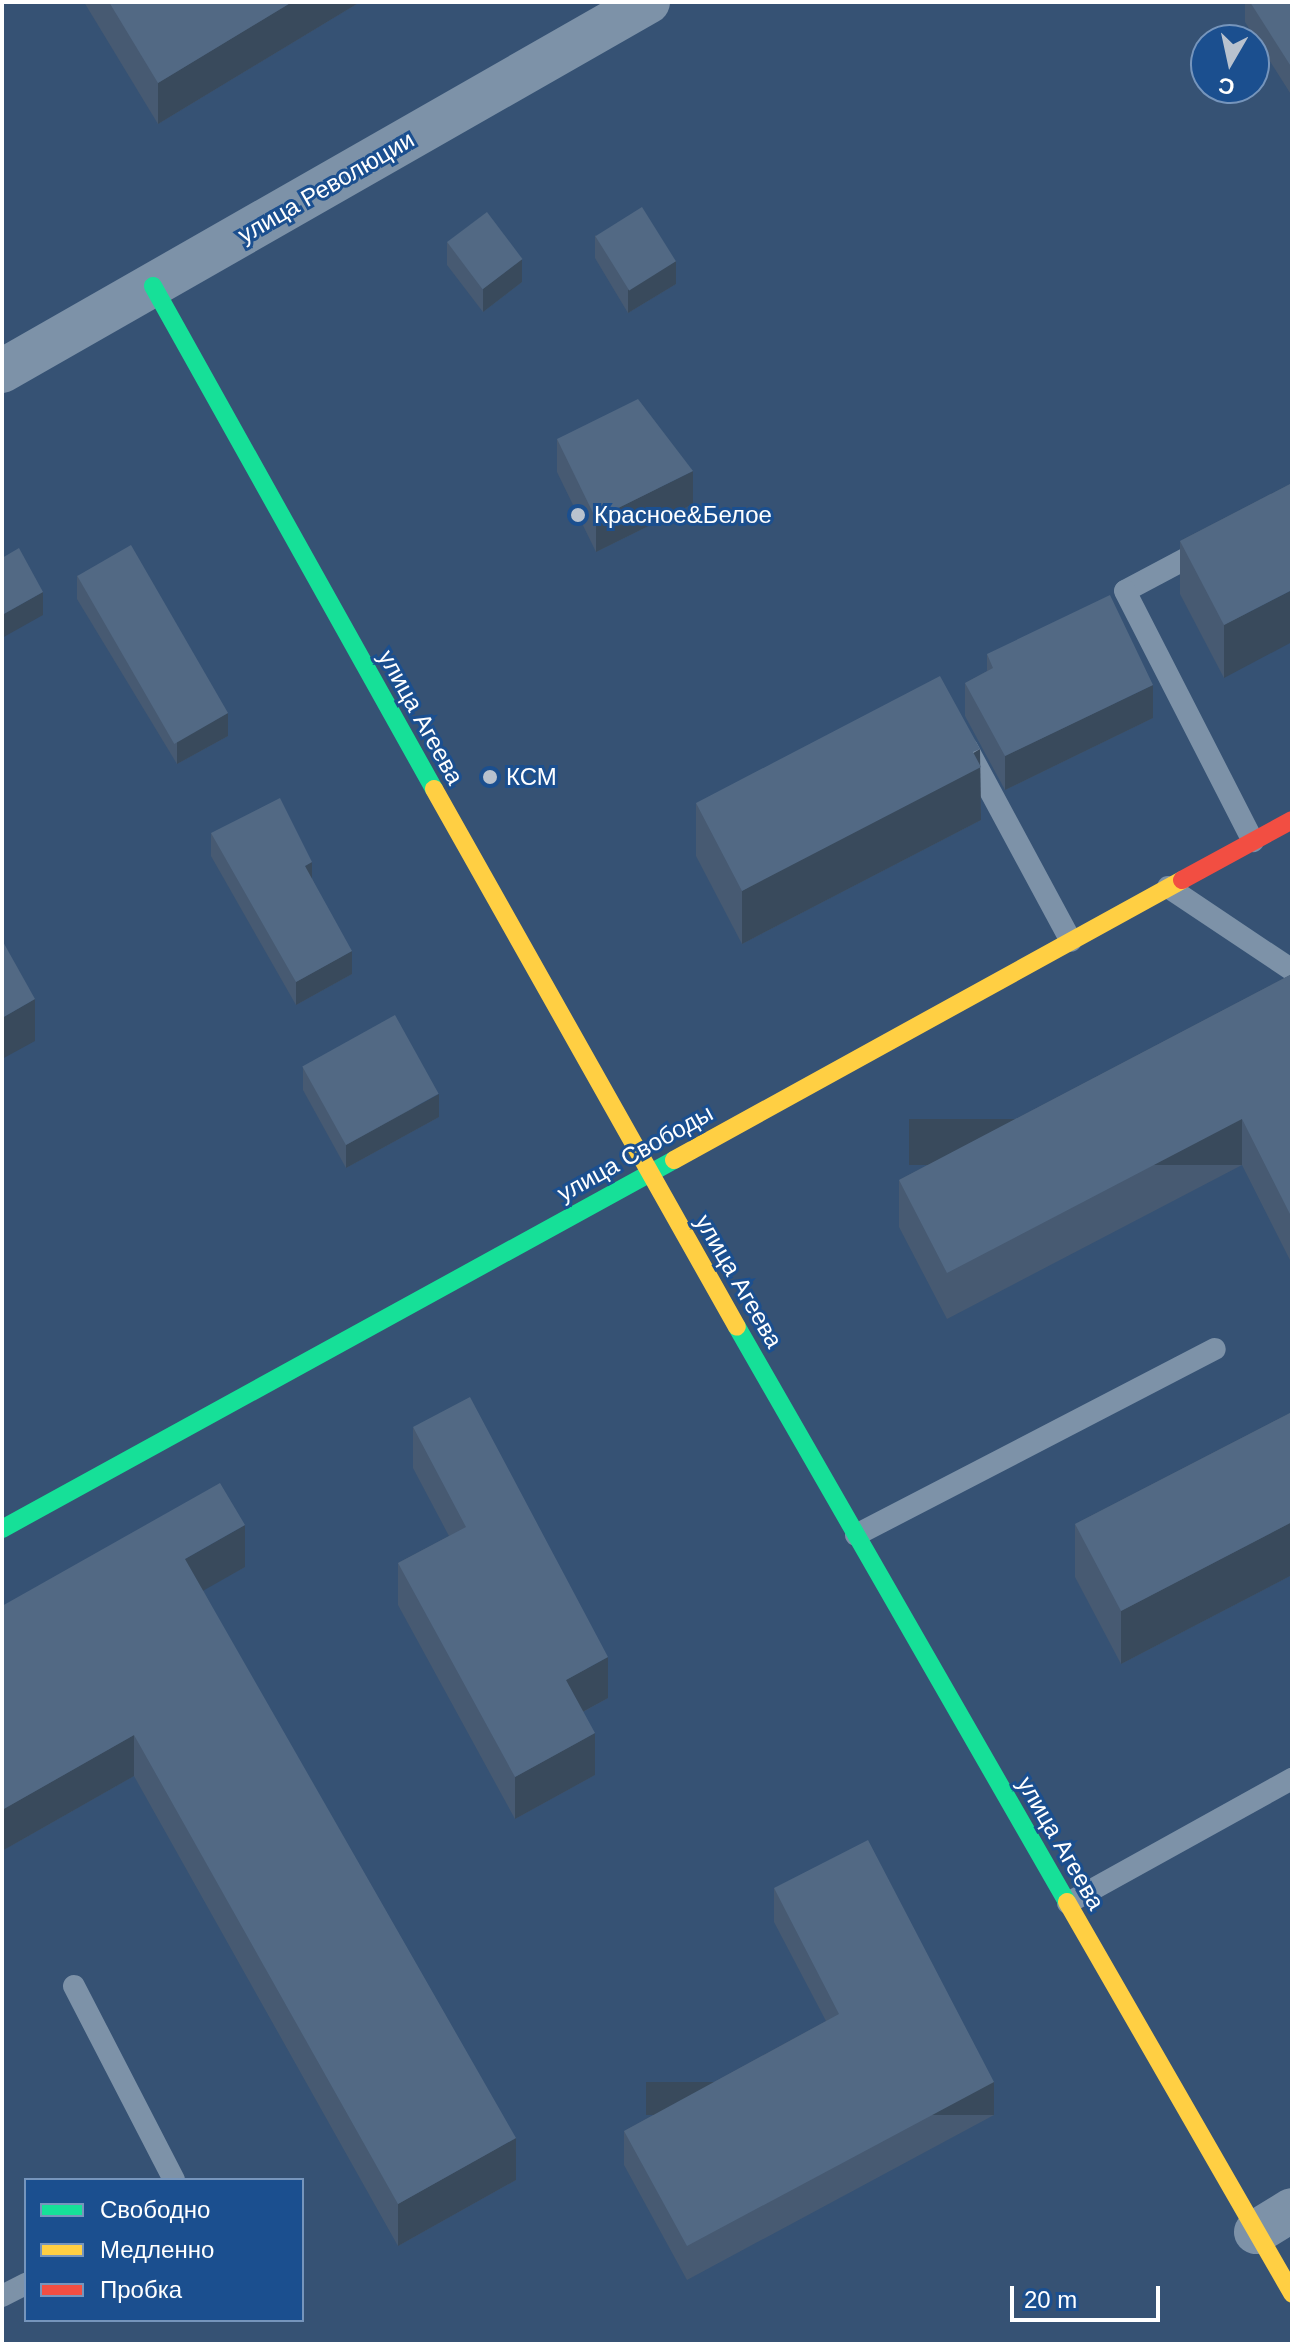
<!DOCTYPE html>
<meta charset="utf-8">
<style>
body{margin:0}
#map{position:relative;width:1294px;height:2346px;overflow:hidden;background:#365274;font-family:Helvetica,sans-serif}
div>[style]{position:absolute}
.lane>*{height:22px;margin:-11px;padding:0 11px;transform-origin:11px;border-radius:11px;background:#7d92a8}
.street>*{height:44px;margin:-22px;padding:0 22px;transform-origin:22px;border-radius:22px;background:#7d92a8}
.fast>*{height:18px;margin:-9px;padding:0 9px;transform-origin:9px;border-radius:9px;background:#16e098}
.slow>*{height:18px;margin:-9px;padding:0 9px;transform-origin:9px;border-radius:9px;background:#ffcf43}
.jam>*{height:18px;margin:-9px;padding:0 9px;transform-origin:9px;border-radius:9px;background:#f24e42}
.wall>*{inset:0;background:#475a72}
.shaded-wall>*{inset:0;background:#394a5c;transform-origin:0 0}
.building>*{inset:0;background:#526984;transform-origin:0 0}
.dots>*{width:22px;height:22px;translate:-50% -50%;box-sizing:border-box;border:4px solid #1b4f8f;border-radius:50%}
span{translate:-50% -50%;white-space:nowrap;text-align:center;line-height:1.15;-webkit-text-stroke:6px #1b4f8f;paint-order:stroke}
.street-label{font-size:24px;color:#fff}
.poi-label{font-size:24px;color:#fff}
.left{translate:0 -50%;text-align:left}
.frame{position:absolute;inset:0;border:4px solid #fff;pointer-events:none}
.legend{position:absolute;left:24px;top:2178px;width:280px;height:144px;box-sizing:border-box;background:#1b4f8f;border:2px solid #7695bc;margin:0;padding:10px 14px;list-style:none;font-size:24px;color:#fff}
.legend li{display:flex;align-items:center;gap:16px;height:40px}
.legend b{width:40px;border:2px solid #7695bc}
.north{position:absolute;left:1190px;top:24px;width:80px;height:80px;box-sizing:border-box;background:#1b4f8f;border:2px solid #7695bc;border-radius:50%;rotate:189deg;font-size:22px;font-weight:700;line-height:32px;text-align:center;color:#fff}
.north::after{content:'';display:block;margin:auto;width:28px;height:36px;background:#b9c2ce;clip-path:polygon(50% 0,100% 100%,50% 72%,0 100%)}
.scale{position:absolute;left:1010px;top:2286px;width:150px;height:36px;box-sizing:border-box;border:4px solid #fff;border-top:0;padding-left:10px;font-size:24px;line-height:28px;white-space:nowrap;color:#fff;-webkit-text-stroke:6px #1b4f8f;paint-order:stroke}
</style>
<div id="map">
<div class="lane">
<div style="left:1204px;top:549px;width:89px;rotate:152deg"></div>
<div style="left:1125px;top:591px;width:281px;rotate:62.9deg"></div>
<div style="left:967px;top:748px;width:219px;rotate:61.7deg"></div>
<div style="left:1168px;top:887px;width:149px;rotate:33.8deg"></div>
<div style="left:856px;top:1535px;width:404px;rotate:-27.4deg"></div>
<div style="left:1068px;top:1903px;width:256px;rotate:-29deg"></div>
<div style="left:74px;top:1986px;width:218px;rotate:62.7deg"></div>
<div style="left:2px;top:2296px;width:27px;rotate:-27deg"></div>
</div>
<div class="street">
<div style="left:2px;top:371px;width:744px;rotate:-29.74deg"></div>
<div style="left:1256px;top:2232px;width:42px;rotate:-31.4deg"></div>
</div>
<div class="fast">
<div style="left:153px;top:286px;width:576px;rotate:60.81deg"></div>
<div style="left:737px;top:1327px;width:663px;rotate:60.15deg"></div>
<div style="left:2px;top:1529px;width:767px;rotate:-28.77deg"></div>
</div>
<div class="slow">
<div style="left:434px;top:789px;width:617px;rotate:60.61deg"></div>
<div style="left:674px;top:1160px;width:580px;rotate:-28.86deg"></div>
<div style="left:1067px;top:1902px;width:452px;rotate:60.1deg"></div>
</div>
<div class="jam">
<div style="left:1182px;top:880px;width:125px;rotate:-28.6deg"></div>
</div>
<div class="wall">
<div style="clip-path:polygon(84px 2px,360px 2px,158px 124px)"></div>
<div style="clip-path:polygon(1245px 2px,1292px 2px,1292px 96px,1245px 22px)"></div>
<div style="clip-path:polygon(595px 235px,676px 284px,628px 313px,595px 258px)"></div>
<div style="clip-path:polygon(447px 242px,522px 282px,483px 312px,447px 265px)"></div>
<div style="clip-path:polygon(557px 439px,693px 504px,596px 552px,557px 472px)"></div>
<div style="clip-path:polygon(1292px 483px,1224px 678px,1180px 594px,1180px 541px)"></div>
<div style="clip-path:polygon(77px 575px,228px 736px,177px 764px,77px 599px)"></div>
<div style="clip-path:polygon(987px 654px,1153px 718px,1005px 790px,965px 716px,965px 683px,987px 671px)"></div>
<div style="clip-path:polygon(980px 765px,981px 820px,742px 944px,696px 856px,696px 803px)"></div>
<div style="clip-path:polygon(211px 833px,312px 878px,352px 974px,296px 1005px,211px 856px)"></div>
<div style="clip-path:polygon(1292px 974px,1292px 1264px,1242px 1165px,947px 1319px,899px 1227px,899px 1180px)"></div>
<div style="clip-path:polygon(303px 1067px,439px 1117px,346px 1168px,303px 1090px)"></div>
<div style="clip-path:polygon(1292px 1412px,1292px 1575px,1121px 1664px,1075px 1577px,1075px 1524px)"></div>
<div style="clip-path:polygon(413px 1427px,608px 1698px,583px 1712px,595px 1775px,515px 1819px,398px 1605px,398px 1563px,449px 1536px,413px 1468px)"></div>
<div style="clip-path:polygon(245px 1567px,203px 1590px,516px 2180px,398px 2246px,134px 1776px,2px 1851px,2px 1606px)"></div>
<div style="clip-path:polygon(774px 1888px,994px 2115px,687px 2280px,624px 2165px,624px 2131px,826px 2021px,774px 1922px)"></div>
</div>
<div class="shaded-wall">
<div style="clip-path:polygon(292px 2px,360px 2px,158px 124px,158px 83px)"></div>
<div style="clip-path:polygon(522px 259px,522px 282px,483px 312px,483px 289px)"></div>
<div style="clip-path:polygon(676px 261px,676px 284px,628px 313px,628px 290px)"></div>
<div style="clip-path:polygon(693px 471px,693px 504px,596px 552px,596px 519px)"></div>
<div style="clip-path:polygon(1292px 590px,1292px 642px,1224px 678px,1224px 625px)"></div>
<div style="clip-path:polygon(43px 592px,43px 615px,2px 638px,2px 615px)"></div>
<div style="clip-path:polygon(1153px 685px,1153px 718px,1005px 790px,1005px 756px)"></div>
<div style="clip-path:polygon(228px 713px,228px 736px,177px 764px,177px 741px)"></div>
<div style="clip-path:polygon(980px 749px,981px 820px,742px 944px,742px 891px)"></div>
<div style="clip-path:polygon(312px 862px,312px 886px,305px 866px)"></div>
<div style="clip-path:polygon(352px 951px,352px 974px,296px 1005px,296px 982px)"></div>
<div style="clip-path:polygon(35px 999px,35px 1041px,2px 1059px,2px 1018px)"></div>
<div style="clip-path:polygon(439px 1094px,439px 1117px,346px 1168px,346px 1145px)"></div>
<div style="left:1242px;top:1119px;width:46px;height:333px;rotate:90deg"></div>
<div style="clip-path:polygon(1292px 1522px,1292px 1575px,1121px 1664px,1121px 1611px)"></div>
<div style="clip-path:polygon(245px 1525px,245px 1567px,185px 1601px,185px 1559px)"></div>
<div style="clip-path:polygon(608px 1657px,608px 1698px,566px 1721px,566px 1680px)"></div>
<div style="clip-path:polygon(595px 1733px,595px 1775px,515px 1819px,515px 1777px)"></div>
<div style="clip-path:polygon(134px 1735px,134px 1776px,2px 1851px,2px 1810px)"></div>
<div style="left:994px;top:2082px;width:33px;height:348px;rotate:90deg"></div>
<div style="clip-path:polygon(516px 2138px,516px 2180px,398px 2246px,398px 2204px)"></div>
</div>
<div class="building">
<div style="clip-path:polygon(109px 2px,292px 2px,158px 83px)"></div>
<div style="clip-path:polygon(1250px 2px,1292px 2px,1292px 68px)"></div>
<div style="left:642px;top:207px;width:64px;height:55px;rotate:58deg"></div>
<div style="left:487px;top:212px;width:59px;height:50px;rotate:53deg"></div>
<div style="clip-path:polygon(638px 399px,693px 471px,596px 519px,557px 439px)"></div>
<div style="clip-path:polygon(1292px 483px,1292px 590px,1224px 625px,1180px 541px)"></div>
<div style="left:131px;top:545px;width:194px;height:62px;rotate:60deg"></div>
<div style="clip-path:polygon(19px 548px,43px 592px,2px 615px,2px 558px)"></div>
<div style="clip-path:polygon(1110px 595px,1153px 685px,1005px 756px,965px 683px,993px 668px,987px 654px)"></div>
<div style="clip-path:polygon(940px 676px,980px 749px,973px 752px,981px 767px,742px 891px,696px 803px)"></div>
<div style="clip-path:polygon(280px 798px,312px 862px,305px 866px,352px 951px,296px 982px,211px 833px)"></div>
<div style="clip-path:polygon(2px 940px,35px 999px,2px 1018px)"></div>
<div style="clip-path:polygon(1292px 974px,1292px 1218px,1242px 1119px,947px 1273px,899px 1180px)"></div>
<div style="left:395px;top:1015px;width:90px;height:106px;rotate:61deg"></div>
<div style="clip-path:polygon(470px 1397px,608px 1657px,566px 1680px,595px 1733px,515px 1777px,398px 1563px,466px 1527px,413px 1427px)"></div>
<div style="clip-path:polygon(1292px 1412px,1292px 1522px,1121px 1611px,1075px 1524px)"></div>
<div style="clip-path:polygon(220px 1483px,245px 1525px,185px 1559px,516px 2138px,398px 2204px,134px 1735px,2px 1810px,2px 1606px)"></div>
<div style="clip-path:polygon(868px 1840px,994px 2082px,687px 2246px,624px 2131px,839px 2014px,774px 1888px)"></div>
</div>
<div class="dots">
<div style="left:578px;top:515px;background:#b9c2ce"></div>
<div style="left:490px;top:777px;background:#b9c2ce"></div>
</div>
<div class="street-label">
<span style="left:326px;top:187px;rotate:-30deg">улица Революции</span>
<span style="left:421px;top:717px;rotate:61deg">улица Агеева</span>
<span style="left:635px;top:1153px;rotate:-29deg">улица Свободы</span>
<span style="left:739px;top:1281px;rotate:60deg">улица Агеева</span>
<span style="left:1061px;top:1843px;rotate:60deg">улица Агеева</span>
</div>
<div class="poi-label">
<span class="left" style="left:594px;top:515px">Красное&amp;Белое</span>
<span class="left" style="left:506px;top:777px">КСМ</span>
</div>
<div class="frame"></div>
<ul class="legend">
<li><b style="height:10px;background:#16e098"></b>Свободно</li>
<li><b style="height:10px;background:#ffcf43"></b>Медленно</li>
<li><b style="height:10px;background:#f24e42"></b>Пробка</li>
</ul>
<div class="north">С</div>
<div class="scale">20 m</div>
</div>
